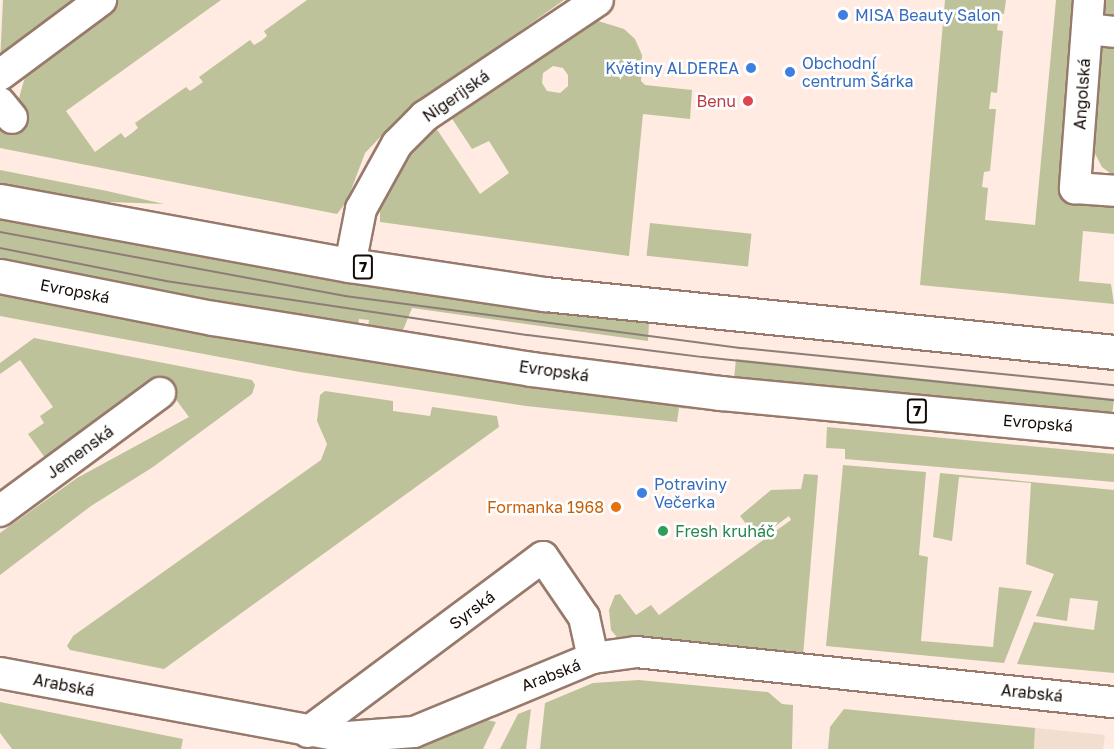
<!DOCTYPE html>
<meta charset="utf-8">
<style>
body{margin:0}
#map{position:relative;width:1114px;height:749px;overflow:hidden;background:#ffebe1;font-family:"Golos Text",sans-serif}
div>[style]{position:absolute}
.education>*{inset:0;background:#f1dece}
.green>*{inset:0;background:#bdc29b;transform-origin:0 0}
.roads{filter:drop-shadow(2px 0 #977a6b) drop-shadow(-2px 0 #977a6b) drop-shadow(0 2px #977a6b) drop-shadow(0 -2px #977a6b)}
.minor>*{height:30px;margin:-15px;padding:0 15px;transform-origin:15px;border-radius:15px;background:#fff}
.major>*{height:33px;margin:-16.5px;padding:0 16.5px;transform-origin:16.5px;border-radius:16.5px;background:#fff}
.tram>*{height:1.5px;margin:-0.75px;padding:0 0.75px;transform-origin:0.75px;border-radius:0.75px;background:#8c7d76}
.dots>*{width:16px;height:16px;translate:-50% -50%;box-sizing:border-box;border:3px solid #fff;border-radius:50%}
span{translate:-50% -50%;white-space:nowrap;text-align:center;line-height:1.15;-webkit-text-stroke:5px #fff;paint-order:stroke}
.shield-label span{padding:2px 4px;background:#fff;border:2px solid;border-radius:4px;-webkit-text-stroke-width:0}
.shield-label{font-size:15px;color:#150b06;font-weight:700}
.shop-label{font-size:16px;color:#366cbe}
.left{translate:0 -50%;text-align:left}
.right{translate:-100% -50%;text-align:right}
.street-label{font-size:16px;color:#150b06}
.health-label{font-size:16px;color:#be3a42}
.food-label{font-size:16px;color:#c56008}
.leisure-label{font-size:16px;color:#27864d}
</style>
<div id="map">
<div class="education">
<div style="clip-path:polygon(1035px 728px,1105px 735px,1103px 749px,1034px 749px)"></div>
</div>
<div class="green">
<div style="clip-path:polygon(3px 0,86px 0,0 63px)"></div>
<div style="clip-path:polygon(114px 0,221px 0,66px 111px,95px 152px,121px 133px,125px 138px,132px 133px,138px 128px,135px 123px,186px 87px,190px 91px,196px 87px,203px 82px,199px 77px,250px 40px,254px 45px,261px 41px,267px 36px,264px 31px,307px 0,564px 0,401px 115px,365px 153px,347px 201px,337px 214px,0 148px,0 124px,10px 135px,26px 121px,17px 105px,25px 77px,42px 53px)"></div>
<div style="clip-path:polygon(945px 0,1006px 0,1004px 14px,999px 13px,998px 22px,997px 30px,1003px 31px,997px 93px,991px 92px,990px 101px,989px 109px,996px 109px,990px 171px,984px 172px,982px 187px,988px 188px,985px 220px,1035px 225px,1056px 0,1080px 0,1066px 192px,1114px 196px,1114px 234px,1083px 231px,1079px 281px,1111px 284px,1114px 304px,920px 285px)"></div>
<div style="clip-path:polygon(1096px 0,1114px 0,1114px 176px,1102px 167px,1089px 142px)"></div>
<div style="clip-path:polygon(evenodd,595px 20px,624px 29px,635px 39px,642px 55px,641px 81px,645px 85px,692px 90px,690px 119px,643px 114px,629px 256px,380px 222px,380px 206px,403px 159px,428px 131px,436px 128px,480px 194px,509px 173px,489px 141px,472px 149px,451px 117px,455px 111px,595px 20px,553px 66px,563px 68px,568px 75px,568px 86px,560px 93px,547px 91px,542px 83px,543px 73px,553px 66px)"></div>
<div style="clip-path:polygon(0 170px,107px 191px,164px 204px,82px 201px,0 184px)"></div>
<div style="clip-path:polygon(0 218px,242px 264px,649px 322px,648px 341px,412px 308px,401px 335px,368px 328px,369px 320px,359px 319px,358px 326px,92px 278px,0 259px)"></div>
<div style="left:650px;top:223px;width:102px;height:33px;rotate:6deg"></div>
<div style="clip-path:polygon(0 295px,361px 360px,700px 410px,679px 408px,677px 422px,526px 406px,300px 372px,0 316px)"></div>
<div style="clip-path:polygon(34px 338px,252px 380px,255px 385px,252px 394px,153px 467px,91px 506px,0 575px,0 533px,77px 478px,189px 417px,163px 382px,53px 469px,28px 434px,44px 423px,40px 416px,53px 407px,20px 360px,0 374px,0 363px)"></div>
<div style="left:736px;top:359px;width:380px;height:18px;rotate:6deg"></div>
<div style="clip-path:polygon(325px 391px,393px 401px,393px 411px,430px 416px,432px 407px,497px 416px,499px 427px,164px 669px,70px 650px,67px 646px,73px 636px,321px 460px,327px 444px,317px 421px,320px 395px)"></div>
<div style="clip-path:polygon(827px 427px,1114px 454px,1114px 482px,845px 459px,845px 449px,826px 448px)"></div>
<div style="clip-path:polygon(843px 465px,926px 472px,919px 555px,928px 557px,921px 641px,993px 647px,999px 587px,1032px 591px,1004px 663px,826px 646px)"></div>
<div style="clip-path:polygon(940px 473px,1114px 490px,1114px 673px,1017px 664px,1034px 622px,1094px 630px,1098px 601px,1070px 598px,1067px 621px,1036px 616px,1054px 574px,1026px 564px,1031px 483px,959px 477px,952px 541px,933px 537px)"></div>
<div style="clip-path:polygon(804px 474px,818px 475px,803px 656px,620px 641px,611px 630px,609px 610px,615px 595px,620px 594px,636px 615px,651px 605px,659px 615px,791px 520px,789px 516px,758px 539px,740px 516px,771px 490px,801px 489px)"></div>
<div style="clip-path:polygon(639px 680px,768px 692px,782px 704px,793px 705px,792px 749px,540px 749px,545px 703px,593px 683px)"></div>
<div style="clip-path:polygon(0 702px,183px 739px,181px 749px,12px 749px,0 733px)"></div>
<div style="clip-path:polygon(531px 709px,526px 749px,500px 749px,518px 714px)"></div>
<div style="clip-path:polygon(844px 709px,1035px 728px,1034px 749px,828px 749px,830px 727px)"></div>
<div style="clip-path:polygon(483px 719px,496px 722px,483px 749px,380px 749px)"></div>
</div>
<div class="roads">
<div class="minor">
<div style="left:1089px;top:0;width:189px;rotate:94.3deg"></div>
<div style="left:1075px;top:188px;width:39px;rotate:4deg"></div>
<div style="left:1087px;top:29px;width:27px;rotate:6deg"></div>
<div style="left:0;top:75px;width:126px;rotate:-36.6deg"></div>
<div style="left:0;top:103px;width:19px;rotate:51deg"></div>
<div style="left:350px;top:265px;width:57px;rotate:-78.9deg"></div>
<div style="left:361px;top:209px;width:74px;rotate:-61deg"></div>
<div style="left:397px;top:144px;width:40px;rotate:-45deg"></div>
<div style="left:425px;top:116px;width:208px;rotate:-33.8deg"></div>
<div style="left:0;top:511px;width:199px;rotate:-36.4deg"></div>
<div style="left:0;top:673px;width:353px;rotate:10.5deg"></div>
<div style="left:347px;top:737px;width:67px;rotate:-4.3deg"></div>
<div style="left:414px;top:732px;width:194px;rotate:-22.5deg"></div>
<div style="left:593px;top:658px;width:43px;rotate:-7.9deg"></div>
<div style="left:636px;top:652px;width:481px;rotate:6deg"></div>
<div style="left:308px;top:732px;width:293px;rotate:-36.7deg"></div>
<div style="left:543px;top:557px;width:73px;rotate:55.7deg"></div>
<div style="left:584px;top:617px;width:42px;rotate:77.6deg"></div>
</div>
<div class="major">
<div style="left:0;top:201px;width:356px;rotate:10.4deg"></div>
<div style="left:350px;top:265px;width:197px;rotate:8.5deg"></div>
<div style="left:545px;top:294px;width:572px;rotate:5.82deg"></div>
<div style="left:0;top:276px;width:217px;rotate:11.2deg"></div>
<div style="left:213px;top:318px;width:322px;rotate:9.1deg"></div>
<div style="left:531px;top:369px;width:191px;rotate:7.2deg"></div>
<div style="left:720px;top:393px;width:396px;rotate:5.4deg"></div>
</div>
</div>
<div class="tram">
<div style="left:0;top:232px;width:351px;rotate:10.5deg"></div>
<div style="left:345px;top:296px;width:400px;rotate:7.5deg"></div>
<div style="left:742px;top:348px;width:374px;rotate:5.7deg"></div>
<div style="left:0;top:248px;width:169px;rotate:11.2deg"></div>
<div style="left:166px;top:281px;width:366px;rotate:8.5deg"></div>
<div style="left:528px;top:335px;width:176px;rotate:7.2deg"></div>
<div style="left:703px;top:357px;width:413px;rotate:6deg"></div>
</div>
<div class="dots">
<div style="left:843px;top:15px;background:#3f7fe0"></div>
<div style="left:751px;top:68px;background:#3f7fe0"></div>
<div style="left:790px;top:72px;background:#3f7fe0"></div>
<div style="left:748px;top:101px;background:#e0444e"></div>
<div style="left:642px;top:493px;background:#3f7fe0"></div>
<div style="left:616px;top:507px;background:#e8710a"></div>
<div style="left:663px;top:531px;background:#2e9e5b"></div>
</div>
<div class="shield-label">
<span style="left:363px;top:267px">7</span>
<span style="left:917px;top:411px">7</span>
</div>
<div class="shop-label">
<span class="left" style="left:855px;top:15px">MISA Beauty Salon</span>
<span class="left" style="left:802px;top:72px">Obchodní<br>centrum Šárka</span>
<span class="right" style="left:739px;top:68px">Květiny ALDEREA</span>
<span class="left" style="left:654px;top:493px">Potraviny<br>Večerka</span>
</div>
<div class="street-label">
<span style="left:1082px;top:94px;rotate:-86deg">Angolská</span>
<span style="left:456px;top:96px;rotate:-35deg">Nigerijská</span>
<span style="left:75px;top:291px;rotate:11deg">Evropská</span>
<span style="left:554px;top:371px;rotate:8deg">Evropská</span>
<span style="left:1038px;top:423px;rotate:5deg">Evropská</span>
<span style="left:80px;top:452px;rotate:-36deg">Jemenská</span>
<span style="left:472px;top:610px;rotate:-37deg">Syrská</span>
<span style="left:551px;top:675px;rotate:-21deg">Arabská</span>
<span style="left:64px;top:685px;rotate:11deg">Arabská</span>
<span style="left:1032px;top:693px;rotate:6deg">Arabská</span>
</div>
<div class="health-label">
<span class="right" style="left:736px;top:101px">Benu</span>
</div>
<div class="food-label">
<span class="right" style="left:604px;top:507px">Formanka 1968</span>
</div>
<div class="leisure-label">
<span class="left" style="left:675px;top:531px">Fresh kruháč</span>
</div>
</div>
